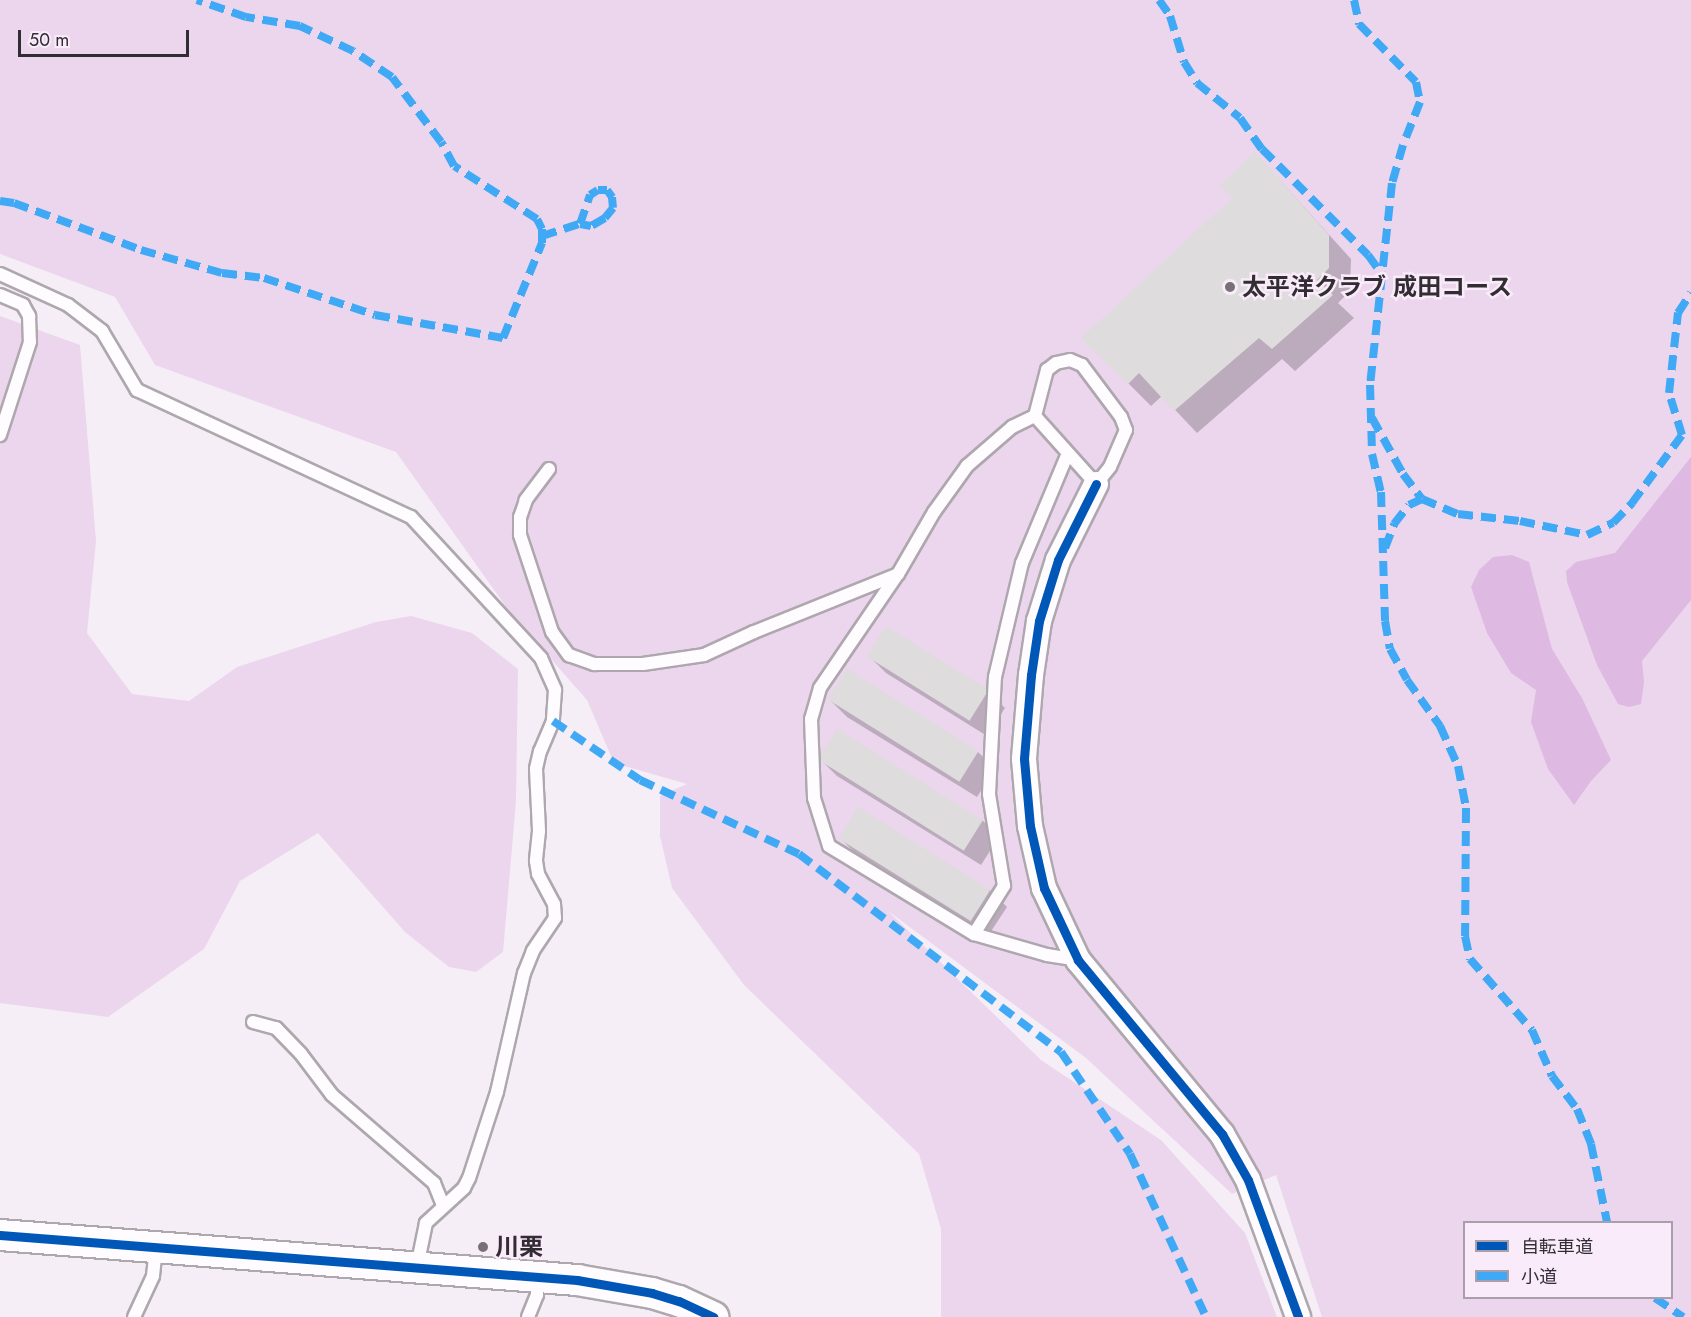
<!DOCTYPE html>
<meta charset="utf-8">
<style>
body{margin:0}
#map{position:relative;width:1691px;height:1317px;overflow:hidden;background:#f6eef6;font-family:Jost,"Noto Sans JP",sans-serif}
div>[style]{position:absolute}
.green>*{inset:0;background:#ecd6ed}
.water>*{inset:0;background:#deb9e2}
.shadow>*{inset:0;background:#0003}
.building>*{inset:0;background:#dedcdc;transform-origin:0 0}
.roads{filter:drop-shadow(2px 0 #aea8ae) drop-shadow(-2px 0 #aea8ae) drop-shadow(0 2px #aea8ae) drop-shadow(0 -2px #aea8ae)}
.service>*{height:12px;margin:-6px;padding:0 6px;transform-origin:6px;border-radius:6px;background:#fefcfe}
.minor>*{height:24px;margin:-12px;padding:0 12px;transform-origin:12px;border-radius:12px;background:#fefcfe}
.tertiary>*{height:30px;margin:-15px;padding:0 15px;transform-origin:15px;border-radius:15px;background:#fefcfe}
.quiet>*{height:8px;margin-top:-4px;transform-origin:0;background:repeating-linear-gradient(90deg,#3fa9f5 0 15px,transparent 0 23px)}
.cycleway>*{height:9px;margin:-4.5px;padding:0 4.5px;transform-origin:4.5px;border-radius:4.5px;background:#0057b8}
.dots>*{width:16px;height:16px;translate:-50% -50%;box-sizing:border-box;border:3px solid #f9ebfa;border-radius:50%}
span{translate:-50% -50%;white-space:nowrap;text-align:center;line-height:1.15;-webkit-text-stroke:5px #f9ebfa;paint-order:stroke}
.poi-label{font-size:24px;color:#322d33;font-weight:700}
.left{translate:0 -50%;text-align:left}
.legend{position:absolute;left:1463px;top:1221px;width:210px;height:78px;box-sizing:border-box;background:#f9ebfa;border:2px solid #a99faa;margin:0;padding:8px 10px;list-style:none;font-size:18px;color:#322d33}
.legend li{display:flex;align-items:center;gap:12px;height:30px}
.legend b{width:30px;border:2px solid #a99faa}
.scale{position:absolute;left:18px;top:30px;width:171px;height:27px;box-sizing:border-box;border:3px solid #322d33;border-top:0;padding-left:8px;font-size:18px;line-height:21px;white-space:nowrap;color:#322d33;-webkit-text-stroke:4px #f9ebfa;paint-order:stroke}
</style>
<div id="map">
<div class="green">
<div style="clip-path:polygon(evenodd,0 0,1691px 0,1691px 1317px,1322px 1317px,1276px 1175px,1232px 1194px,1086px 1058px,888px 911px,1041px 1060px,1161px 1140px,1245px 1233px,1277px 1317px,941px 1317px,941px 1229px,919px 1154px,744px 985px,672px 888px,660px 836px,660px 796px,687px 784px,614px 763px,587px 700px,512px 615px,396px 452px,155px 365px,115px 297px,0 254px,0 0,1464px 1222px,1672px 1222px,1672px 1298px,1464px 1298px,1464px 1222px)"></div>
<div style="clip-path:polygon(0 316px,80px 345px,96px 541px,87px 633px,132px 694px,189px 701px,237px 667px,376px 622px,411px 616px,472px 633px,518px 669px,516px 801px,503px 952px,476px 972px,449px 967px,405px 932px,318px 833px,240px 881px,204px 949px,108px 1017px,0 1003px)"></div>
</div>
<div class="water">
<div style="clip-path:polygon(1691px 457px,1691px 600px,1642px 661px,1644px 682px,1641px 704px,1629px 707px,1618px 704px,1597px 665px,1567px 582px,1566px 571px,1576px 562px,1615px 553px)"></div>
<div style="clip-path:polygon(1512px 555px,1529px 562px,1552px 649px,1582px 698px,1611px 760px,1591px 781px,1574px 805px,1548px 769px,1531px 722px,1536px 690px,1511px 673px,1487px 633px,1471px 587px,1479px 570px,1493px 557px)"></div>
</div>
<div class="shadow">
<div style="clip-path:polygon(1277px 177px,1351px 259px,1350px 291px,1338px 303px,1354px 318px,1295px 371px,1282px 359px,1197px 433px,1162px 396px,1151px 406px,1083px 338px)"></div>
<div style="clip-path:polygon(869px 656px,988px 691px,1005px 708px,987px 736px,886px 673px)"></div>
<div style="clip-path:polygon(830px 700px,978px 752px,995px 769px,977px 797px,847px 717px)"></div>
<div style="clip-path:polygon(820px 759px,982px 820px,999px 837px,981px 865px,837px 776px)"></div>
<div style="clip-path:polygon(840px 838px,990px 890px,1007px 907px,988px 936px,857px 855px)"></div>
</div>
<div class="building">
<div style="clip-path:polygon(1255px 152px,1329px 235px,1329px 268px,1317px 280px,1333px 295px,1272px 349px,1259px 338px,1174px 411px,1139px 373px,1128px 384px,1081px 338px,1232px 198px,1220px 185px)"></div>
<div style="left:886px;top:626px;width:121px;height:36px;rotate:32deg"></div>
<div style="left:847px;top:669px;width:155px;height:36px;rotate:32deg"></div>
<div style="left:837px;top:729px;width:172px;height:36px;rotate:32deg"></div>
<div style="left:858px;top:807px;width:156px;height:37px;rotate:32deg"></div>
</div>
<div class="roads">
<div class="service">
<div style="left:0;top:274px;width:75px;rotate:24.5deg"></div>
<div style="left:68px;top:305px;width:43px;rotate:37.4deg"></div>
<div style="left:102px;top:331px;width:69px;rotate:59.3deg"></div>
<div style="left:137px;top:390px;width:302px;rotate:24.9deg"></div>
<div style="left:411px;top:517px;width:192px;rotate:47.3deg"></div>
<div style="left:541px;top:658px;width:35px;rotate:66deg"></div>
<div style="left:555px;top:690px;width:31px;rotate:94deg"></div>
<div style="left:553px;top:721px;width:33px;rotate:113deg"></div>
<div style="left:540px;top:751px;width:18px;rotate:103deg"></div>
<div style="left:536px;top:769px;width:62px;rotate:87.2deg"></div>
<div style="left:539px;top:831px;width:30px;rotate:96deg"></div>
<div style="left:536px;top:861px;width:13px;rotate:81deg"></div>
<div style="left:538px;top:874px;width:34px;rotate:62deg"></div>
<div style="left:554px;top:904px;width:14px;rotate:86deg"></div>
<div style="left:555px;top:918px;width:40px;rotate:124deg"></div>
<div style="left:533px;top:951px;width:24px;rotate:112deg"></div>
<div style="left:524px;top:973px;width:122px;rotate:102.8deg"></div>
<div style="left:497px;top:1092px;width:90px;rotate:108deg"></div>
<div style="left:469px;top:1178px;width:11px;rotate:117deg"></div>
<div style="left:464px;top:1188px;width:52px;rotate:137.4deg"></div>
<div style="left:426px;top:1223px;width:45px;rotate:101.6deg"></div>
<div style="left:0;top:295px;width:25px;rotate:23deg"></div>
<div style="left:23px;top:305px;width:13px;rotate:61deg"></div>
<div style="left:29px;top:316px;width:26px;rotate:88deg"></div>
<div style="left:30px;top:342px;width:98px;rotate:107.9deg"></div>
<div style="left:1070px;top:360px;width:13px;rotate:23deg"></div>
<div style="left:1082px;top:365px;width:65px;rotate:53.1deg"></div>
<div style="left:1121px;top:417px;width:14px;rotate:69deg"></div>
<div style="left:1126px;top:430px;width:40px;rotate:113.4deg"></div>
<div style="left:1110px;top:467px;width:22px;rotate:129deg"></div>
<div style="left:1096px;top:484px;width:91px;rotate:-131.9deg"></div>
<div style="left:1035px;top:416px;width:48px;rotate:-75.4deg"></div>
<div style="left:1047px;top:370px;width:11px;rotate:-38deg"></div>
<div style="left:1056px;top:363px;width:14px;rotate:-12deg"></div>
<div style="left:549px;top:469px;width:39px;rotate:127deg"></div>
<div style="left:526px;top:500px;width:18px;rotate:109deg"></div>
<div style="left:520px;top:517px;width:18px;rotate:90deg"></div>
<div style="left:520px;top:535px;width:102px;rotate:71.7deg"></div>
<div style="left:552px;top:632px;width:29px;rotate:54deg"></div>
<div style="left:569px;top:655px;width:27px;rotate:20deg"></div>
<div style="left:594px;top:664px;width:49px"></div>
<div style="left:643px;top:664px;width:62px;rotate:-8.4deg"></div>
<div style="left:704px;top:655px;width:55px;rotate:-24.7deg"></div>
<div style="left:754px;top:632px;width:155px;rotate:-21.9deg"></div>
<div style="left:898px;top:574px;width:72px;rotate:-59.9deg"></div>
<div style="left:934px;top:512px;width:57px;rotate:-54.3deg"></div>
<div style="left:967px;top:466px;width:60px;rotate:-40.9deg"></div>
<div style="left:1012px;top:427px;width:25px;rotate:-26deg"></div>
<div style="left:897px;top:575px;width:137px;rotate:124.3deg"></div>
<div style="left:820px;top:688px;width:32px;rotate:106deg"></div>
<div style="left:811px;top:719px;width:79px;rotate:87.8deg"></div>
<div style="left:814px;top:798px;width:50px;rotate:72.6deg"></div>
<div style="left:829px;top:846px;width:170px;rotate:31.3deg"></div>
<div style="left:974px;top:934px;width:76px;rotate:16deg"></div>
<div style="left:1047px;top:955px;width:31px;rotate:9deg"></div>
<div style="left:974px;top:934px;width:57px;rotate:-58deg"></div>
<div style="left:1004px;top:886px;width:93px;rotate:-99.3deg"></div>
<div style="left:989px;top:794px;width:117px;rotate:-87.1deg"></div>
<div style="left:995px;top:677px;width:117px;rotate:-76.7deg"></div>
<div style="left:1022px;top:563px;width:119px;rotate:-67.3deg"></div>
<div style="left:253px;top:1022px;width:24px;rotate:15deg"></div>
<div style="left:276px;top:1028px;width:36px;rotate:46deg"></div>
<div style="left:301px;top:1054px;width:51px;rotate:52.9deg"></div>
<div style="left:332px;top:1095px;width:135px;rotate:40.8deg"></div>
<div style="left:434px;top:1183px;width:24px;rotate:68deg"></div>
<div style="left:134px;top:1317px;width:45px;rotate:-65.1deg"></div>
<div style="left:153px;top:1276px;width:28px;rotate:-84deg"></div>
<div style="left:528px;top:1317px;width:24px;rotate:-68deg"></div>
<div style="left:537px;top:1295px;width:17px;rotate:-90deg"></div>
</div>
<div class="minor">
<div style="left:1096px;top:484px;width:85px;rotate:116.6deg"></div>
<div style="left:1058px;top:560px;width:64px;rotate:107.3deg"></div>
<div style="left:1039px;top:621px;width:55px;rotate:98.4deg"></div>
<div style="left:1031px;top:675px;width:84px;rotate:94.8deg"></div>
<div style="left:1024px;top:759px;width:67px;rotate:84.9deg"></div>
<div style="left:1030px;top:826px;width:64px;rotate:77.3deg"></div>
<div style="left:1044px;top:888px;width:80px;rotate:64.7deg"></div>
<div style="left:1078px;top:960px;width:226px;rotate:50.4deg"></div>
<div style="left:1222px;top:1134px;width:53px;rotate:60.5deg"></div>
<div style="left:1248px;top:1180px;width:146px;rotate:69.9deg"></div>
</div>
<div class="tertiary">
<div style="left:0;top:1235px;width:579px;rotate:4.46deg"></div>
<div style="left:577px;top:1280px;width:76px;rotate:9.8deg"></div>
<div style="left:652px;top:1293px;width:28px;rotate:17deg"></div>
<div style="left:679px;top:1301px;width:38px;rotate:25deg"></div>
</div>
</div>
<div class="quiet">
<div style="left:1159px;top:0;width:19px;rotate:55deg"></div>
<div style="left:1170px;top:16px;width:48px;rotate:73.1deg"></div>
<div style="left:1184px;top:62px;width:25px;rotate:58deg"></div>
<div style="left:1197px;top:83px;width:55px;rotate:39.1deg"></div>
<div style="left:1240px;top:118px;width:38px;rotate:55deg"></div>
<div style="left:1262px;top:149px;width:150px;rotate:45deg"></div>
<div style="left:1368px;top:255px;width:24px;rotate:54deg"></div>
<div style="left:1354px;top:0;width:25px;rotate:78deg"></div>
<div style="left:1359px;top:24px;width:81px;rotate:45.5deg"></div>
<div style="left:1416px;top:82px;width:20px;rotate:79deg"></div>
<div style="left:1420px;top:102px;width:46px;rotate:111.6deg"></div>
<div style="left:1403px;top:145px;width:40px;rotate:106deg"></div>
<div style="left:1392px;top:183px;width:203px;rotate:96.2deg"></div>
<div style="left:1370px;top:385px;width:69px;rotate:88.3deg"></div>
<div style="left:1372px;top:454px;width:39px;rotate:77deg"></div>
<div style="left:1381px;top:492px;width:129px;rotate:88.2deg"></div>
<div style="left:1385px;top:621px;width:28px;rotate:80deg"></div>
<div style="left:1390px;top:649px;width:35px;rotate:61deg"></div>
<div style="left:1407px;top:680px;width:57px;rotate:54.3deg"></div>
<div style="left:1440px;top:726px;width:44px;rotate:65.8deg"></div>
<div style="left:1458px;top:766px;width:43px;rotate:79.2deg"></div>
<div style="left:1466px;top:808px;width:128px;rotate:90.4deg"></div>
<div style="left:1465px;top:936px;width:24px;rotate:78deg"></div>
<div style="left:1470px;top:959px;width:94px;rotate:48.9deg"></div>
<div style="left:1532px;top:1030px;width:50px;rotate:66.5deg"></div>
<div style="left:1552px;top:1076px;width:41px;rotate:52.9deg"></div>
<div style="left:1577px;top:1109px;width:38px;rotate:68deg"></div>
<div style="left:1591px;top:1144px;width:80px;rotate:78.4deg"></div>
<div style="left:0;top:201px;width:14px;rotate:8deg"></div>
<div style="left:14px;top:203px;width:135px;rotate:20.3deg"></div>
<div style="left:141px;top:250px;width:84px;rotate:15.9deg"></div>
<div style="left:222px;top:273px;width:42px;rotate:6.8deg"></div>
<div style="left:264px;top:278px;width:117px;rotate:18.4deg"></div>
<div style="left:375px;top:315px;width:130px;rotate:10.2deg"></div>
<div style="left:503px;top:338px;width:103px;rotate:-67.7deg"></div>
<div style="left:542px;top:243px;width:14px;rotate:-90deg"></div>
<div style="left:542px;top:229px;width:11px;rotate:-117deg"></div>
<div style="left:537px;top:219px;width:98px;rotate:-147.4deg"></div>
<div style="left:454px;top:166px;width:27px;rotate:-118deg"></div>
<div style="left:441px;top:142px;width:81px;rotate:-127deg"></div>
<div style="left:392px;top:77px;width:47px;rotate:-146.3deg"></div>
<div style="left:353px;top:51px;width:59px;rotate:-154.7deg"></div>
<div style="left:300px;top:26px;width:55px;rotate:-170.5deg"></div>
<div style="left:246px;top:17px;width:52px;rotate:-160.9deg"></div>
<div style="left:542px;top:236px;width:40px;rotate:-18deg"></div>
<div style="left:580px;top:224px;width:31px;rotate:-71deg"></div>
<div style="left:590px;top:195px;width:9px;rotate:-32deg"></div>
<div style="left:598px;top:190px;width:9px"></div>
<div style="left:607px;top:190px;width:9px;rotate:54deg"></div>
<div style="left:612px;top:197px;width:11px;rotate:85deg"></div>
<div style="left:613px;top:208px;width:13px;rotate:129deg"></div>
<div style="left:605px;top:218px;width:16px;rotate:150deg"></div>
<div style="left:591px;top:226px;width:11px;rotate:-170deg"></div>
<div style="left:1372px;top:418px;width:64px;rotate:61deg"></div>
<div style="left:1403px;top:474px;width:31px;rotate:53deg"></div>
<div style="left:1422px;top:499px;width:39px;rotate:23deg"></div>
<div style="left:1458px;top:514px;width:62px;rotate:6.4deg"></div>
<div style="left:1520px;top:521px;width:68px;rotate:11.8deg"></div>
<div style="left:1587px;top:535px;width:29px;rotate:-25deg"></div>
<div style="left:1613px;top:523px;width:28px;rotate:-46deg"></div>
<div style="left:1632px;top:503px;width:84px;rotate:-53.7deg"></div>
<div style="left:1682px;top:435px;width:44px;rotate:-107.2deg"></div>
<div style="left:1669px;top:393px;width:81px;rotate:-83.6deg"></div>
<div style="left:1678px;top:313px;width:24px;rotate:-57deg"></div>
<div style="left:1385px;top:548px;width:26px;rotate:-69deg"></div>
<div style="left:1394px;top:524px;width:24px;rotate:-52deg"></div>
<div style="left:1409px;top:505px;width:14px;rotate:-25deg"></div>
<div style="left:553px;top:721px;width:105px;rotate:34.1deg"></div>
<div style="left:640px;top:780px;width:175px;rotate:25deg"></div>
<div style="left:799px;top:854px;width:328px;rotate:37.1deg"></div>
<div style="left:1061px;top:1052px;width:123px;rotate:55.9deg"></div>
<div style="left:1130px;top:1154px;width:180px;rotate:65deg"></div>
<div style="left:1655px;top:1298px;width:34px;rotate:34deg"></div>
</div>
<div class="cycleway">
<div style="left:1096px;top:484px;width:85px;rotate:116.6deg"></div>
<div style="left:1058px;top:560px;width:64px;rotate:107.3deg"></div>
<div style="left:1039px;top:621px;width:55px;rotate:98.4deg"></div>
<div style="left:1031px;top:675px;width:84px;rotate:94.8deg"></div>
<div style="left:1024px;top:759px;width:67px;rotate:84.9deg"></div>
<div style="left:1030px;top:826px;width:64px;rotate:77.3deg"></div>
<div style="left:1044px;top:888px;width:80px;rotate:64.7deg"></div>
<div style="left:1078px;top:960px;width:226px;rotate:50.4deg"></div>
<div style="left:1222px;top:1134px;width:53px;rotate:60.5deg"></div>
<div style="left:1248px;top:1180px;width:146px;rotate:69.9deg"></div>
<div style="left:0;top:1235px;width:579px;rotate:4.46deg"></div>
<div style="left:577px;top:1280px;width:76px;rotate:9.8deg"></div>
<div style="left:652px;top:1293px;width:28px;rotate:17deg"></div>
<div style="left:679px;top:1301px;width:38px;rotate:25deg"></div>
</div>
<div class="dots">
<div style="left:1230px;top:287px;background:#777177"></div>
<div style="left:483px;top:1247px;background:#777177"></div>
</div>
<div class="poi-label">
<span class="left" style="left:1242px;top:287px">太平洋クラブ 成田コース</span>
<span class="left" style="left:495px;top:1247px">川栗</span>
</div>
<ul class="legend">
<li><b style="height:8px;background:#0057b8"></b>自転車道</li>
<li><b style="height:8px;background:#3fa9f5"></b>小道</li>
</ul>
<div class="scale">50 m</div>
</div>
